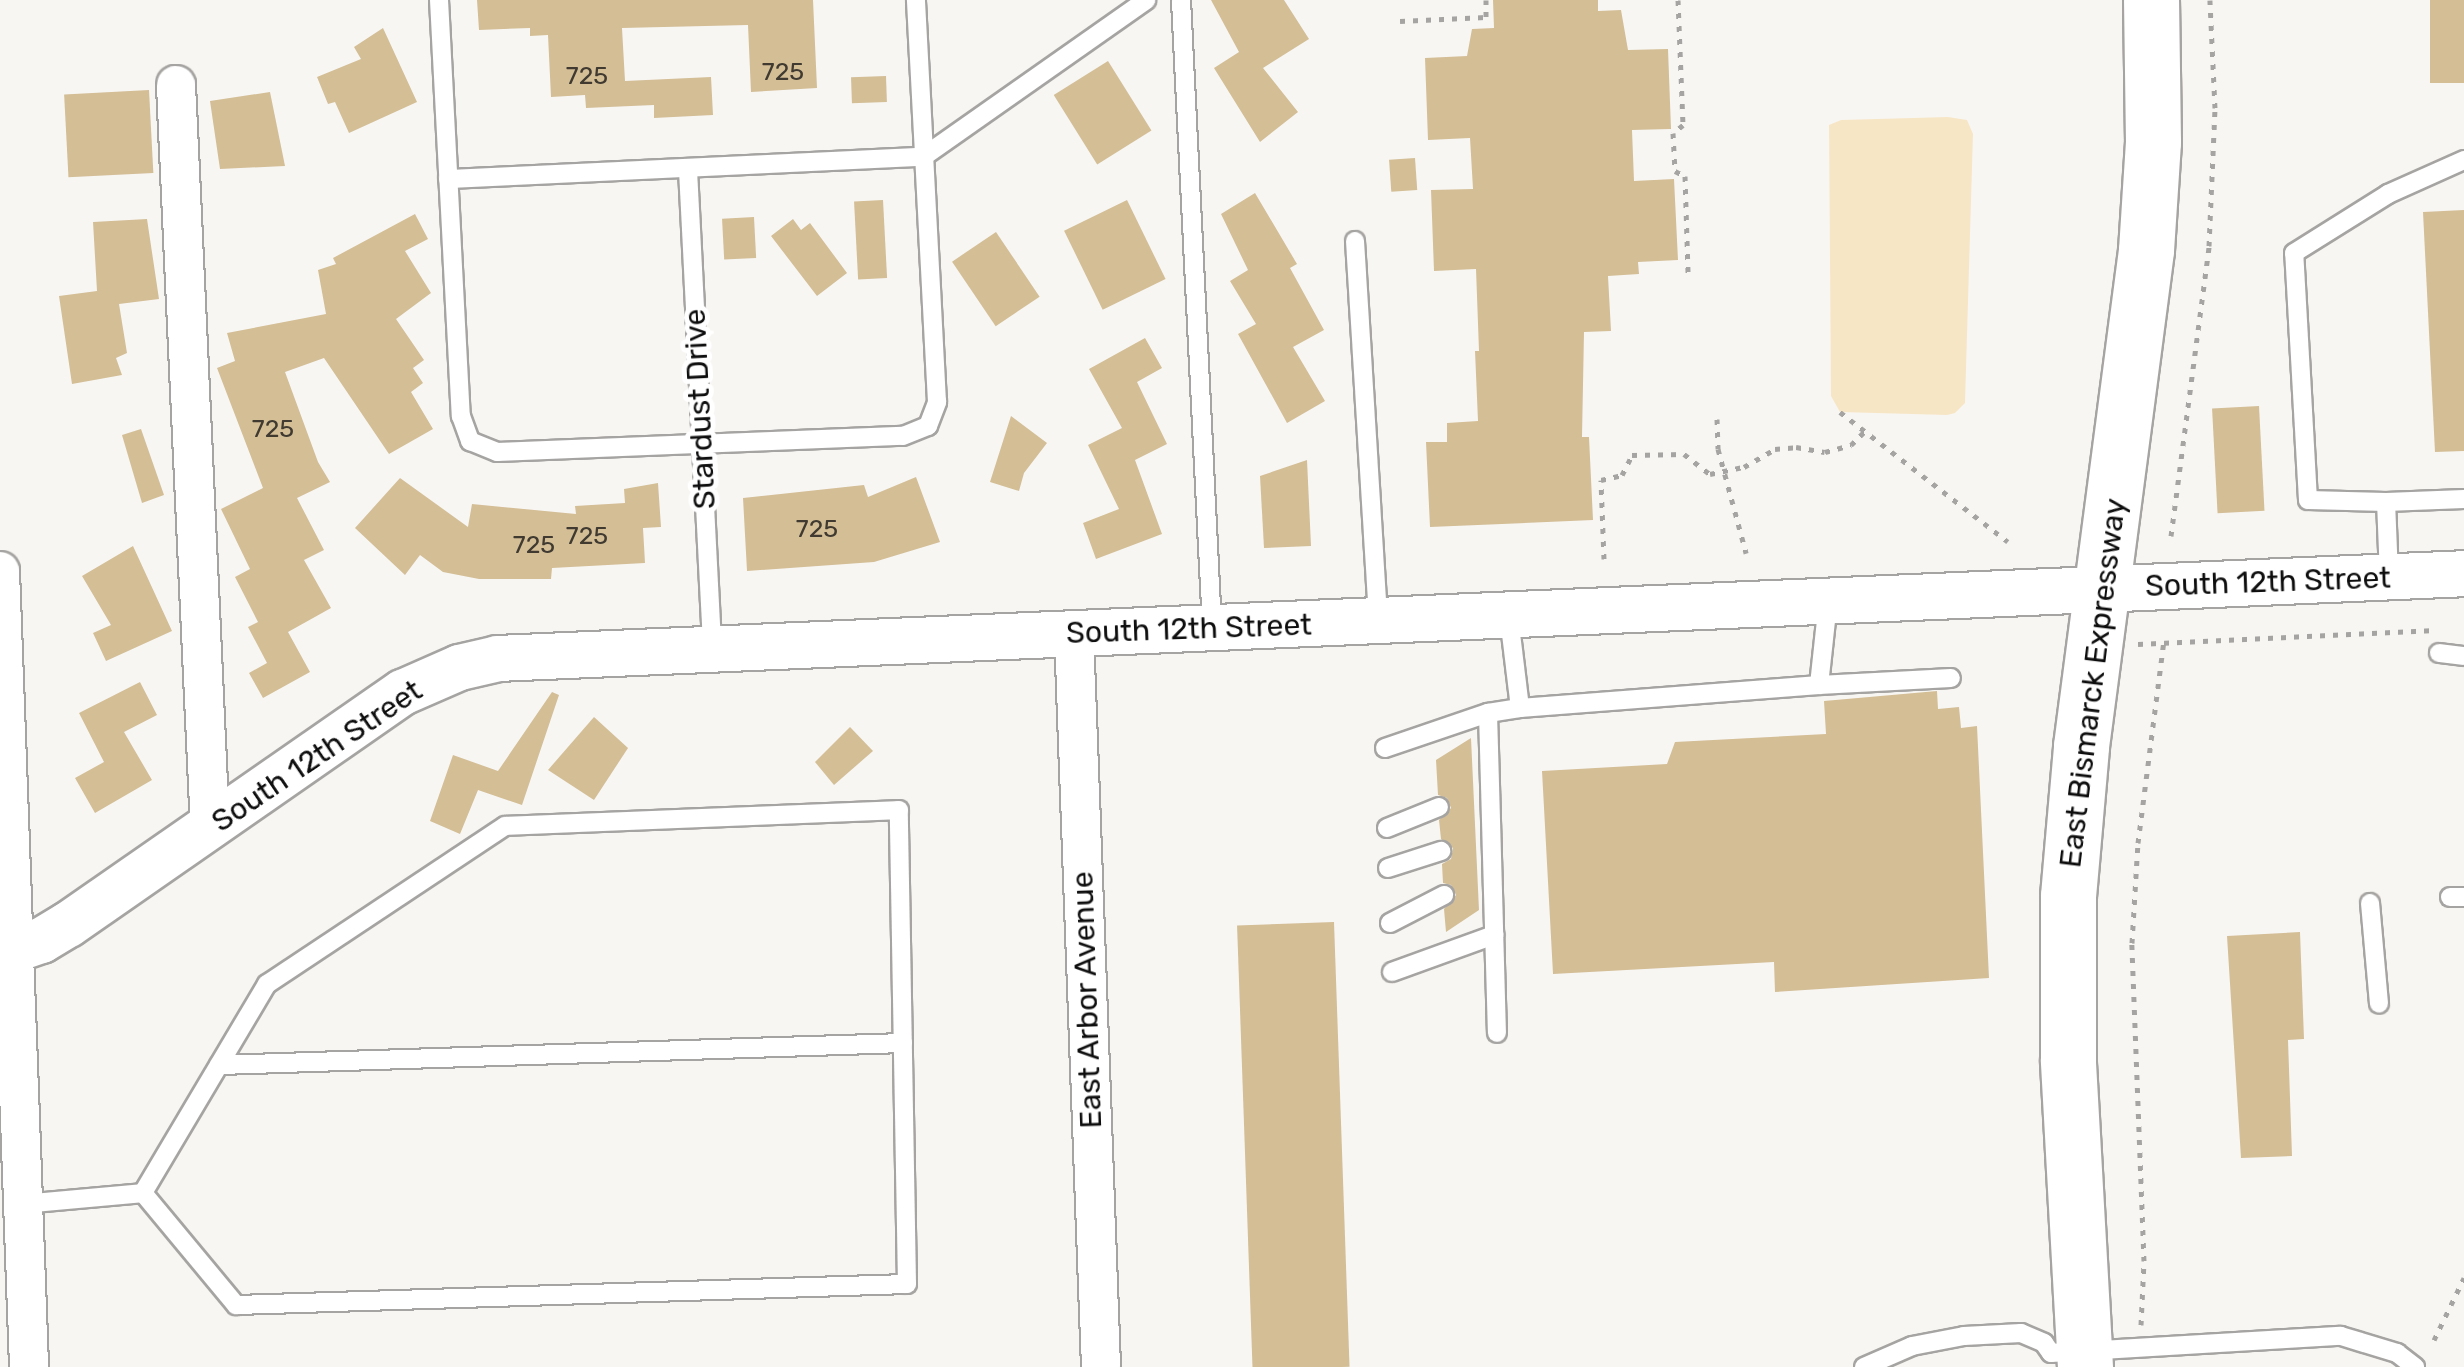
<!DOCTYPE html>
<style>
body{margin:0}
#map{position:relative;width:2464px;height:1367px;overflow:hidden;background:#f8f6f3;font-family:Rubik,sans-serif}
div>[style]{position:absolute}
.green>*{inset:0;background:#f7e6c6}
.building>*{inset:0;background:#d3be96;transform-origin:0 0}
.path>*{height:5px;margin-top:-2.5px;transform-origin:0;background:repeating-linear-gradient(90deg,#a5a4a2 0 5px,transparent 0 13px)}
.roads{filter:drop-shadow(2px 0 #a6a4a2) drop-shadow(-2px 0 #a6a4a2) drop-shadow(0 2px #a6a4a2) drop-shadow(0 -2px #a6a4a2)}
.service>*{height:18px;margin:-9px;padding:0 9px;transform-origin:9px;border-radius:9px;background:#fff}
.minor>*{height:38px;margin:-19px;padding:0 19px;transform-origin:19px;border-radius:19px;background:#fff}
.tertiary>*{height:45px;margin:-22.5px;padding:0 22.5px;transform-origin:22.5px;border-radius:22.5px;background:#fff}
.primary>*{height:55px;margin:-27.5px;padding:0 27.5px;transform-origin:27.5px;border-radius:27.5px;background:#fff}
span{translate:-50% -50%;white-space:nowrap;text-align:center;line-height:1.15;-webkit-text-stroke:10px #fff;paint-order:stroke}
.number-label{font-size:25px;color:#403a30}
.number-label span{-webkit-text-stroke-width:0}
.street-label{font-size:30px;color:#0f0e0e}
</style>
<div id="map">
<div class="green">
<div style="clip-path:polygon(1948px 117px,1967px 120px,1973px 134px,1965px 403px,1955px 413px,1947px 415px,1840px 412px,1831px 396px,1829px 125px,1841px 120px)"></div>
</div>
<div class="building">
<div style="clip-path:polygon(477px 0,813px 0,817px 88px,751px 92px,748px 25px,622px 28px,625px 81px,711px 77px,713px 115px,654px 118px,654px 105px,586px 108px,585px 95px,551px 97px,548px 35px,530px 36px,530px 28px,479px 30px)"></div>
<div style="clip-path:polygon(1211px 0,1284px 0,1309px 39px,1263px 68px,1298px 112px,1260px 142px,1214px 68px,1239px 52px)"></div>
<div style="clip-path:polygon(1493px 0,1598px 0,1598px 11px,1621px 10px,1628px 50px,1668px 49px,1671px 129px,1632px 130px,1634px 181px,1674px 179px,1678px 260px,1638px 262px,1639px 274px,1608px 276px,1611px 331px,1584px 332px,1582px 437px,1589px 437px,1593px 520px,1430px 527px,1426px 442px,1447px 442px,1447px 423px,1478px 421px,1475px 351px,1479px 351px,1476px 269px,1434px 271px,1431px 190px,1473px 189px,1470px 138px,1428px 140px,1425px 58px,1467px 56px,1472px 29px,1494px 28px)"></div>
<div style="left:2430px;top:0;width:34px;height:83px"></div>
<div style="clip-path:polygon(383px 28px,417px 102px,349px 133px,335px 102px,328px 104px,317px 77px,361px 59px,354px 47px)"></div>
<div style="left:1108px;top:61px;width:82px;height:64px;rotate:58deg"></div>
<div style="left:886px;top:76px;width:26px;height:35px;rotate:88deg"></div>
<div style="left:149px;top:90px;width:83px;height:85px;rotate:87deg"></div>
<div style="clip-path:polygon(270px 92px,285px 166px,220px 169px,210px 101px)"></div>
<div style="left:1415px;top:158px;width:32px;height:26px;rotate:86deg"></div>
<div style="clip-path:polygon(1255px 193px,1297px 264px,1290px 268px,1324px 330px,1293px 347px,1325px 401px,1287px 423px,1238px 334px,1256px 324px,1230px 281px,1248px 270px,1221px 214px)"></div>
<div style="left:883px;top:200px;width:78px;height:29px;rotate:87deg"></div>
<div style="left:1127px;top:200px;width:88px;height:70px;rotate:64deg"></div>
<div style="clip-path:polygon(2464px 210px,2464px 451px,2435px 452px,2423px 212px)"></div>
<div style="clip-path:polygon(415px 214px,428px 239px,405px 251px,431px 293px,396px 319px,424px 360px,413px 368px,423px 383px,411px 392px,433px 429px,389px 454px,324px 358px,285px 372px,318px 462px,330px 482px,297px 498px,324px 550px,304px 560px,331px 608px,288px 632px,310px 672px,263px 698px,249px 673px,267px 663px,248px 627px,258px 622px,235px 577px,250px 569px,221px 509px,263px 488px,217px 368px,235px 361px,227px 333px,326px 314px,318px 270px,336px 264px,333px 258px)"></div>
<div style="left:754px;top:217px;width:41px;height:32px;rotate:87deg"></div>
<div style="clip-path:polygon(147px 219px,159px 299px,119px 304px,127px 353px,116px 358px,122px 375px,72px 384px,59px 296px,97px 291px,93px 222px)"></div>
<div style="clip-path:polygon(793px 219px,801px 230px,810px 223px,847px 273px,817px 296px,771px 236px)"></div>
<div style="left:996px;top:232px;width:78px;height:53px;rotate:56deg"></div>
<div style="clip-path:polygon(1145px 338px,1162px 368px,1137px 382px,1167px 444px,1135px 460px,1162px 534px,1096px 559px,1083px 523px,1119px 509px,1088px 445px,1122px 428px,1089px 369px)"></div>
<div style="left:2259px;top:406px;width:105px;height:47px;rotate:87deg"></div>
<div style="clip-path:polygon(1011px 416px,1047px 443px,1024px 473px,1019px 491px,990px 482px)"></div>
<div style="clip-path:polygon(141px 429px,164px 495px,142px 503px,122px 435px)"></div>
<div style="clip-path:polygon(1307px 460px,1311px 546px,1264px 548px,1260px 476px)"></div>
<div style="clip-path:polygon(916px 477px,940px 542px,874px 562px,747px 571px,743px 498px,864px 485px,868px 497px)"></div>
<div style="clip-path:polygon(400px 478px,468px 527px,472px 504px,576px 514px,575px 506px,625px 503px,624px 489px,658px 483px,661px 527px,643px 528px,645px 563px,552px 568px,551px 579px,479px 579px,443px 572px,420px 555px,405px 575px,355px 528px)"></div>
<div style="clip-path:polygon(133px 546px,172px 631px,106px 661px,93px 633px,111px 625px,82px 576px)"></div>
<div style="clip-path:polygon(140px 682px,157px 715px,124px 732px,152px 780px,95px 813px,75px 778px,104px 762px,79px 713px)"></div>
<div style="clip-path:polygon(1937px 691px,1938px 709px,1959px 707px,1961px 728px,1977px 726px,1989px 978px,1775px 992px,1774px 962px,1553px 974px,1542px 771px,1667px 764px,1675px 742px,1826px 734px,1824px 701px)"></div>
<div style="clip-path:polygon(552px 692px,559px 695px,522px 805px,478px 790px,460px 834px,430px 821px,453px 755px,498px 771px)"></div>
<div style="clip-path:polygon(594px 717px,628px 748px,594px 800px,548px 770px)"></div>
<div style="clip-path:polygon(850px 727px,873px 751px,834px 785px,815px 762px)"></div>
<div style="clip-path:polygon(1471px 738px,1479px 910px,1446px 932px,1444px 909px,1456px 895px,1451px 885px,1443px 883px,1442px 864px,1451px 859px,1453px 848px,1441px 839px,1439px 820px,1451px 808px,1447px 798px,1438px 795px,1436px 760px)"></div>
<div style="left:1334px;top:922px;width:445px;height:97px;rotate:88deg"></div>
<div style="clip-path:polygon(2300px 932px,2304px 1039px,2288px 1040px,2292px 1156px,2241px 1158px,2227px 936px)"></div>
</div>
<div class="path">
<div style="left:1678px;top:0;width:125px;rotate:87.7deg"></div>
<div style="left:1683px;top:125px;width:13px;rotate:141deg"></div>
<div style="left:1673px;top:133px;width:38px;rotate:87deg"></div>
<div style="left:1675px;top:171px;width:11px;rotate:27deg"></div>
<div style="left:1685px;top:176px;width:97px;rotate:88.2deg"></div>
<div style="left:1400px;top:21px;width:86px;rotate:-2.7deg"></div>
<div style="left:1486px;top:17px;width:17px;rotate:-90deg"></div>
<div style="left:1840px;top:412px;width:212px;rotate:37.7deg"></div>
<div style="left:1717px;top:419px;width:30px;rotate:88deg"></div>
<div style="left:1718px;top:449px;width:108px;rotate:74.9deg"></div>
<div style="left:2171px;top:536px;width:292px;rotate:-82.5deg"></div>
<div style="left:2209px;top:246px;width:138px;rotate:-87.5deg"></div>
<div style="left:2215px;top:108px;width:108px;rotate:-92.7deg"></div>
<div style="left:1604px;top:559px;width:79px;rotate:-92.2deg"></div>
<div style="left:1601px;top:480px;width:22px;rotate:-13deg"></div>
<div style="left:1622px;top:475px;width:22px;rotate:-63deg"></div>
<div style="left:1632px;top:455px;width:52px;rotate:-1.1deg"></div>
<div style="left:1684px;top:454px;width:33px;rotate:38deg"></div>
<div style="left:1710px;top:474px;width:35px;rotate:-12deg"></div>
<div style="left:1744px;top:467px;width:36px;rotate:-30deg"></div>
<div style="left:1775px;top:449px;width:21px;rotate:-5deg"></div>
<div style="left:1796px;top:447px;width:29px;rotate:10deg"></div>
<div style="left:1825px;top:452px;width:27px;rotate:-15deg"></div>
<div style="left:1851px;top:445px;width:20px;rotate:-45deg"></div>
<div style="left:2138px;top:644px;width:293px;rotate:-2.7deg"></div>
<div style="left:2141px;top:1325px;width:64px;rotate:-87.3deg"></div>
<div style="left:2144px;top:1261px;width:318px;rotate:-92.2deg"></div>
<div style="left:2132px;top:943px;width:100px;rotate:-86.6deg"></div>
<div style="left:2138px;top:843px;width:204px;rotate:-82.7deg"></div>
<div style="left:2434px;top:1340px;width:69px;rotate:-64.2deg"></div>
</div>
<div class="roads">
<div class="service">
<div style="left:439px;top:0;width:417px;rotate:87deg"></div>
<div style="left:461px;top:416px;width:27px;rotate:70deg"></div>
<div style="left:470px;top:441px;width:29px;rotate:22deg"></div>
<div style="left:497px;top:452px;width:406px;rotate:-2.3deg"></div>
<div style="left:903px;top:436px;width:27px;rotate:-22deg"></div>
<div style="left:928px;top:426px;width:26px;rotate:-69deg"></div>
<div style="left:937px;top:402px;width:403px;rotate:-93deg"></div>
<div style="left:1181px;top:0;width:628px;rotate:87.17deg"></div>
<div style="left:688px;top:170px;width:478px;rotate:87.1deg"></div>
<div style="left:448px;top:179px;width:476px;rotate:-2.7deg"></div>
<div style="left:923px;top:157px;width:273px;rotate:-35.1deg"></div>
<div style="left:1355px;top:241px;width:379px;rotate:86.5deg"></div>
<div style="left:2386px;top:502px;width:78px;rotate:-2.2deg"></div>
<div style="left:2389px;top:576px;width:74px;rotate:-92.3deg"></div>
<div style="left:2386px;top:502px;width:78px;rotate:-178.5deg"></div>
<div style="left:2308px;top:500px;width:247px;rotate:-93.2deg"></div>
<div style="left:2294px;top:253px;width:111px;rotate:-32.1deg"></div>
<div style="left:2388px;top:194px;width:83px;rotate:-24.1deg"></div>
<div style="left:2439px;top:653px;width:25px;rotate:7deg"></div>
<div style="left:1819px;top:685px;width:132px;rotate:-3deg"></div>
<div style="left:1520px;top:708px;width:300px;rotate:-4.4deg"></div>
<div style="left:1819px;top:685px;width:83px;rotate:-83.8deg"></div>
<div style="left:1488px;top:713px;width:32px;rotate:-9deg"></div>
<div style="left:1520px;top:708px;width:92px;rotate:-96.9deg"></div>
<div style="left:1385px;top:748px;width:109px;rotate:-18.8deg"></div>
<div style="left:1488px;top:713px;width:320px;rotate:88.4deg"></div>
<div style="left:1387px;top:828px;width:56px;rotate:-22deg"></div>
<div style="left:1388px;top:868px;width:56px;rotate:-17.8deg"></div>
<div style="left:2450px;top:897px;width:14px"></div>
<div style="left:2370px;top:903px;width:101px;rotate:84.9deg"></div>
<div style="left:1390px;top:923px;width:61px;rotate:-27.4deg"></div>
<div style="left:1392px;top:972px;width:109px;rotate:-19.9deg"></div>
<div style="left:219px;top:1065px;width:684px;rotate:-1.84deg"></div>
<div style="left:23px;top:1204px;width:121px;rotate:-5.2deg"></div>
<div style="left:143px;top:1193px;width:146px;rotate:50.3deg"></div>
<div style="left:236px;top:1305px;width:671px;rotate:-1.79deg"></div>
<div style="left:907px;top:1284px;width:474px;rotate:-91deg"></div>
<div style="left:899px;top:810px;width:394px;rotate:177.7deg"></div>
<div style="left:505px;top:826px;width:286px;rotate:146.4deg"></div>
<div style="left:267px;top:984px;width:243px;rotate:120.7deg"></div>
<div style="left:2051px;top:1353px;width:290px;rotate:-3.4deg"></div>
<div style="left:2341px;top:1336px;width:59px;rotate:16.9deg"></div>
<div style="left:2397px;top:1353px;width:23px;rotate:38deg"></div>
<div style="left:1864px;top:1367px;width:52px;rotate:-23.6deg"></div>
<div style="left:1912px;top:1346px;width:53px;rotate:-10.9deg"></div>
<div style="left:1964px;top:1336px;width:57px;rotate:-3deg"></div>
<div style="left:2021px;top:1333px;width:25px;rotate:23deg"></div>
<div style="left:2044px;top:1343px;width:12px;rotate:55deg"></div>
</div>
<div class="minor">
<div style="left:176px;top:85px;width:745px;rotate:87.38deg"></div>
<div style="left:0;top:571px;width:797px;rotate:87.91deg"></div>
<div style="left:1074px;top:634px;width:733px;rotate:87.89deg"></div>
</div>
<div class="tertiary">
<div style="left:0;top:954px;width:43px;rotate:-18.9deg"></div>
<div style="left:41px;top:940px;width:31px;rotate:-31deg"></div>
<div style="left:68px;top:924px;width:407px;rotate:-34.8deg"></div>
<div style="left:402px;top:692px;width:62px;rotate:-23.7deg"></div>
<div style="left:459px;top:667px;width:39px;rotate:-13deg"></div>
<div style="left:497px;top:658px;width:1969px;rotate:-2.47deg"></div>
</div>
<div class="primary">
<div style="left:2085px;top:1367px;width:308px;rotate:-93.2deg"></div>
<div style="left:2068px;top:1059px;width:163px;rotate:-90deg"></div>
<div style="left:2068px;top:896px;width:151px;rotate:-85deg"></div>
<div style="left:2081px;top:746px;width:500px;rotate:-82.53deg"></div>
<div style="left:2146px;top:250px;width:108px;rotate:-86.3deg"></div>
<div style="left:2153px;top:142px;width:142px;rotate:-90.8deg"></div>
</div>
</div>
<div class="number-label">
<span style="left:783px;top:72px">725</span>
<span style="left:587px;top:76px">725</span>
<span style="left:273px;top:429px">725</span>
<span style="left:817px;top:529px">725</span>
<span style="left:587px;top:536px">725</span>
<span style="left:534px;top:545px">725</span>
</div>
<div class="street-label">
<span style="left:700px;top:409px;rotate:-93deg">Stardust Drive</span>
<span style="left:2268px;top:582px;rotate:-2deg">South 12th Street</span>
<span style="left:1189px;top:629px;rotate:-2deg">South 12th Street</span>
<span style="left:2093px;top:683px;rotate:-83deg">East Bismarck Expressway</span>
<span style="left:317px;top:756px;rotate:-34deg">South 12th Street</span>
<span style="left:1087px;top:1000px;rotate:-92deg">East Arbor Avenue</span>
</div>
</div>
